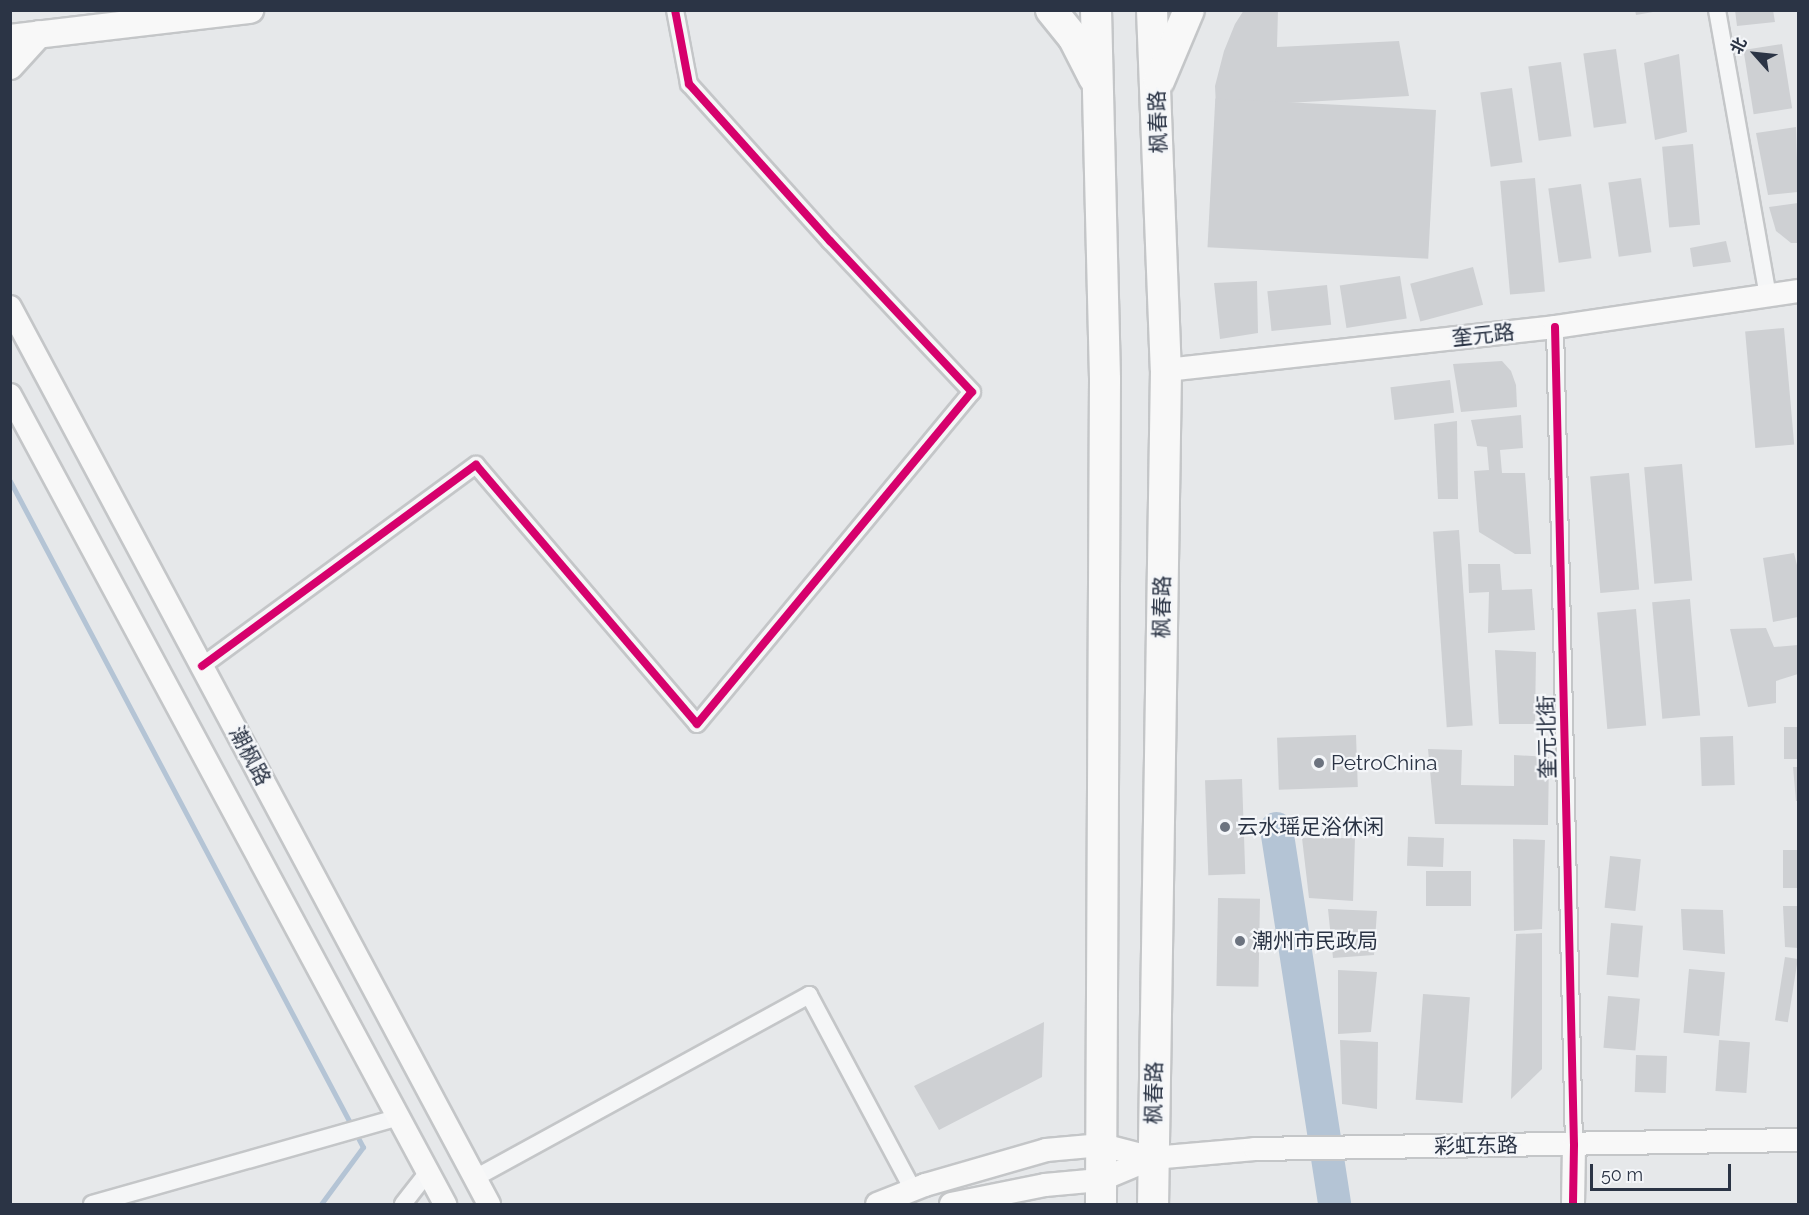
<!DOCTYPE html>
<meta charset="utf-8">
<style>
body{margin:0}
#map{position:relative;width:1809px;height:1215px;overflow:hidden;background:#e6e8ea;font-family:Raleway,"Noto Sans SC",sans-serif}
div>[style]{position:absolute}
.stream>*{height:5px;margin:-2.5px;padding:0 2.5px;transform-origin:2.5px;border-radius:2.5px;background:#b4c4d5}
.river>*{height:33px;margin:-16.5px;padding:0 16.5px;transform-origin:16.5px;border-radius:16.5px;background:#b4c4d5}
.building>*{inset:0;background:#ced0d3;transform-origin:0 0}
.roads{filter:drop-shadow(2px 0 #c4c6c8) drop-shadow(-2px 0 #c4c6c8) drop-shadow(0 2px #c4c6c8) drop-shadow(0 -2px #c4c6c8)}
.street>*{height:16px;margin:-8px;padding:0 8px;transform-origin:8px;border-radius:8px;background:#f5f6f7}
.secondary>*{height:22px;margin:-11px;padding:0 11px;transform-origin:11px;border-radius:11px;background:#f8f8f8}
.primary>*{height:26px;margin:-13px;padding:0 13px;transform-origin:13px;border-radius:13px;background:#f8f8f8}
.highway>*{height:30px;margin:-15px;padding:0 15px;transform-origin:15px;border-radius:15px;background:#f8f8f8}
.cycleway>*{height:8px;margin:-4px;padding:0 4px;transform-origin:4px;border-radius:4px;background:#d6006c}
.dots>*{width:16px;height:16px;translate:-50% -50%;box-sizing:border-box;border:3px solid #f4f6f9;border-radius:50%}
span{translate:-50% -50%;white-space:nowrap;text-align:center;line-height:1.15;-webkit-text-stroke:4.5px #f4f6f9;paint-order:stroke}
.street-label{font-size:21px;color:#2b3445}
.poi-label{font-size:21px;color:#2b3445}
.left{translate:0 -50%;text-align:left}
.frame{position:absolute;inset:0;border:12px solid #2b3445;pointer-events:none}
.north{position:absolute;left:1725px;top:24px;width:60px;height:60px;-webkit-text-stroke:4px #f4f6f9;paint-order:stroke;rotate:297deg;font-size:16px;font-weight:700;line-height:24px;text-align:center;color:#2b3445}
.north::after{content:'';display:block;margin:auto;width:21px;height:27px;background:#2b3445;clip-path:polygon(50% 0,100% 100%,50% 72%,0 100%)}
.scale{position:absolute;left:1590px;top:1164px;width:141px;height:27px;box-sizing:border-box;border:3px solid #2b3445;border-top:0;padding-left:8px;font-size:18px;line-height:21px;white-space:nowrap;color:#2b3445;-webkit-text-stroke:4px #f4f6f9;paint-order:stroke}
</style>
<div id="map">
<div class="stream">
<div style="left:10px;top:481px;width:754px;rotate:62.08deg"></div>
<div style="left:363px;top:1147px;width:71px;rotate:126.4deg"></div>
</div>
<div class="river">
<div style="left:1276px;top:828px;width:380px;rotate:81.2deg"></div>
</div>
<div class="building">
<div style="clip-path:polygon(1244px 10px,1278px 10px,1277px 47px,1399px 41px,1409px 96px,1216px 107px,1215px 86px,1224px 51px,1235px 24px)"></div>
<div style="clip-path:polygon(1635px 10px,1653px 10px,1653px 12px,1636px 15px)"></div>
<div style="clip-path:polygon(1735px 10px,1773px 10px,1775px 22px,1737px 26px)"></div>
<div style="left:1782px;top:44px;width:65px;height:39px;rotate:81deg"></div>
<div style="left:1616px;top:49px;width:75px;height:33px;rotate:82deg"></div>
<div style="clip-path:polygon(1679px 54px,1687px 132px,1655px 140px,1644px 63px)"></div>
<div style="left:1561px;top:62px;width:75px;height:33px;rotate:82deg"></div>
<div style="left:1512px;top:88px;width:75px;height:32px;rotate:82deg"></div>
<div style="left:1436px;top:110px;width:149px;height:221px;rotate:93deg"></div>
<div style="clip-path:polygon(1796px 127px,1798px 192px,1768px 195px,1756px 133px)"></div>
<div style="left:1693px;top:144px;width:81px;height:31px;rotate:85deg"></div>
<div style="left:1535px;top:178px;width:114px;height:35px;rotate:85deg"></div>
<div style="left:1641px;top:178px;width:75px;height:33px;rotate:82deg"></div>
<div style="left:1581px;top:184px;width:75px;height:33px;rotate:82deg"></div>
<div style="clip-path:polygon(1798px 203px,1798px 243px,1791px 243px,1776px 231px,1769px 207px)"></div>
<div style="clip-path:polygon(1726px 241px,1731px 262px,1693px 267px,1690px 248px)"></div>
<div style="left:1473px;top:267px;width:39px;height:65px;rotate:75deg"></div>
<div style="left:1400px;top:276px;width:43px;height:61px;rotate:81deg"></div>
<div style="clip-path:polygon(1257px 281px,1258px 333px,1220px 339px,1214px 283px)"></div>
<div style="left:1327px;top:285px;width:40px;height:60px;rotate:84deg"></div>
<div style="left:1784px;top:328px;width:117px;height:39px;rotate:85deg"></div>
<div style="clip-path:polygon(1502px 361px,1511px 371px,1516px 385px,1517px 407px,1461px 412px,1453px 364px)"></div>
<div style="left:1450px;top:380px;width:33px;height:60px;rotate:83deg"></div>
<div style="clip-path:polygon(1521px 415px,1523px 448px,1500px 450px,1502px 473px,1525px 473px,1531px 554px,1515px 554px,1479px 532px,1474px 471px,1489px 470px,1487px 447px,1477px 446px,1471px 420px)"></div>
<div style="clip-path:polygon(1457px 421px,1458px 499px,1438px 499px,1434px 424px)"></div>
<div style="left:1682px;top:464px;width:117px;height:38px;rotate:85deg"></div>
<div style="left:1629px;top:473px;width:117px;height:39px;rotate:85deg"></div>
<div style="left:1459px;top:530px;width:196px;height:26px;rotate:86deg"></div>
<div style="clip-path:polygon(1794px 553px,1798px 569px,1798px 617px,1773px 622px,1763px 558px)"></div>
<div style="clip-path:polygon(1468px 564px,1500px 564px,1502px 590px,1532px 589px,1535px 630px,1488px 633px,1489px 592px,1469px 593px)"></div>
<div style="left:1690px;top:599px;width:117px;height:38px;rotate:85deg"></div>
<div style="left:1636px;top:609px;width:117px;height:39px;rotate:85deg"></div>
<div style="clip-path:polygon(1766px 628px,1774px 647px,1798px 645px,1798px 674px,1776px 681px,1776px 703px,1748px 707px,1730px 629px)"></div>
<div style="clip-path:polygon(1495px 650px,1536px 652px,1535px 724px,1499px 724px)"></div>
<div style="left:1784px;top:727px;width:14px;height:32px"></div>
<div style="left:1356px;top:735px;width:52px;height:79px;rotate:88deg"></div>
<div style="left:1733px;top:736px;width:49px;height:33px;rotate:88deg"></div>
<div style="clip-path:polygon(1428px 749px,1462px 750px,1461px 785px,1514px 786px,1514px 755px,1549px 757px,1548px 825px,1435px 824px)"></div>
<div style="clip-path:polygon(1793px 767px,1798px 767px,1798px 801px,1796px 801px)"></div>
<div style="left:1242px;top:779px;width:95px;height:37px;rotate:88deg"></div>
<div style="clip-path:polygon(1302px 838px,1355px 838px,1353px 901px,1309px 898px)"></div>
<div style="left:1444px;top:838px;width:29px;height:36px;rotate:92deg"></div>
<div style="clip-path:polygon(1513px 839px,1545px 840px,1542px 929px,1514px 931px)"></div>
<div style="left:1783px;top:850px;width:15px;height:38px"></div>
<div style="left:1610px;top:856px;width:31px;height:52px;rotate:6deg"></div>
<div style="left:1471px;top:871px;width:35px;height:45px;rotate:90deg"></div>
<div style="left:1218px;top:898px;width:42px;height:88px;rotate:1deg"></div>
<div style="clip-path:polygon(1783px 906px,1798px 906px,1798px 948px,1785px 947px)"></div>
<div style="clip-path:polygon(1328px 909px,1377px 911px,1374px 955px,1333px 958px)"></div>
<div style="clip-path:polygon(1681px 909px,1723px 910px,1725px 954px,1683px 950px)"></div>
<div style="left:1611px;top:923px;width:32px;height:52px;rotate:5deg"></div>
<div style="clip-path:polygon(1542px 933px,1542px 1069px,1511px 1099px,1516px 934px)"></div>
<div style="left:1785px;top:957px;width:13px;height:64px;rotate:9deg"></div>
<div style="left:1689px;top:969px;width:36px;height:64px;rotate:5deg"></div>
<div style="clip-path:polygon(1338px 970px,1377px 972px,1371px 1032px,1338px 1034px)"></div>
<div style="left:1423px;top:994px;width:47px;height:106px;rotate:4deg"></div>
<div style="left:1608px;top:996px;width:32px;height:52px;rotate:5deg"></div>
<div style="clip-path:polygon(1044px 1022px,1042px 1077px,939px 1130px,914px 1086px)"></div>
<div style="clip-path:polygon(1340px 1040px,1378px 1042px,1377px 1109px,1342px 1104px)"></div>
<div style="left:1719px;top:1040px;width:31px;height:51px;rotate:4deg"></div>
<div style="left:1636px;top:1055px;width:31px;height:37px;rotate:2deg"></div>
</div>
<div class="roads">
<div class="street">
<div style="left:1717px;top:10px;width:290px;rotate:79.9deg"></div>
<div style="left:1555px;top:327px;width:818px;rotate:88.67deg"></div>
<div style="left:202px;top:666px;width:340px;rotate:-36.3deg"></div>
<div style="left:476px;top:465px;width:340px;rotate:49.5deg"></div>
<div style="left:697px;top:724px;width:431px;rotate:-50.4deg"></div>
<div style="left:972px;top:392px;width:207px;rotate:-133.2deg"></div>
<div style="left:830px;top:241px;width:211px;rotate:-131.9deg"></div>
<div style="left:689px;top:84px;width:75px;rotate:-100.7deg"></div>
<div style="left:475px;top:1178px;width:381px;rotate:-28.7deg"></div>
<div style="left:809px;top:995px;width:221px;rotate:61.9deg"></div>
<div style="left:92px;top:1204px;width:319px;rotate:-15.8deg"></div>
<div style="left:403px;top:1204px;width:41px;rotate:-52deg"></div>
</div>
<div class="secondary">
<div style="left:10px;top:307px;width:1017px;rotate:61.9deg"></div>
<div style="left:1166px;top:370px;width:391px;rotate:-6.3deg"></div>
<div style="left:1555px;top:327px;width:246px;rotate:-8.4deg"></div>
<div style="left:10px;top:395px;width:919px;rotate:61.73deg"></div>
<div style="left:877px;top:1204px;width:52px;rotate:-21.6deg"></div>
<div style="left:925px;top:1185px;width:126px;rotate:-16.1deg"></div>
<div style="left:1046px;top:1150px;width:56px;rotate:-5.1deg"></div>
<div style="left:1102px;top:1145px;width:53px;rotate:14.3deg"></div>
<div style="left:951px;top:1204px;width:96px;rotate:-11.4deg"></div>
<div style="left:1045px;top:1185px;width:55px;rotate:-5.2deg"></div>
<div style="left:1100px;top:1180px;width:57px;rotate:-22.5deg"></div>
<div style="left:1153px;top:1158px;width:102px;rotate:-5deg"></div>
<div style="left:1255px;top:1149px;width:543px;rotate:-0.95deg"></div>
<div style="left:1573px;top:1204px;width:59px;rotate:-89deg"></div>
</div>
<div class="primary">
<div style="left:10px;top:38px;width:242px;rotate:-6.7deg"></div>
<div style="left:10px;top:66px;width:43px;rotate:-47.8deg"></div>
</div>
<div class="highway">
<div style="left:1051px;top:10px;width:35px;rotate:51deg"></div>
<div style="left:1073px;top:37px;width:46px;rotate:62.9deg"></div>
<div style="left:1096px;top:10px;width:370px;rotate:88.6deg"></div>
<div style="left:1105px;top:380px;width:824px;rotate:90.28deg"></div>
<div style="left:1152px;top:10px;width:360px;rotate:87.8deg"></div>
<div style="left:1166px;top:370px;width:834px;rotate:90.89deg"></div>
<div style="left:1159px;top:81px;width:77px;rotate:-67.1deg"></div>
</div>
</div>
<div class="cycleway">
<div style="left:1555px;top:327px;width:818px;rotate:88.67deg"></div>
<div style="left:1574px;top:1145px;width:59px;rotate:91deg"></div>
<div style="left:202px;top:666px;width:340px;rotate:-36.3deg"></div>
<div style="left:476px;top:465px;width:340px;rotate:49.5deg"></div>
<div style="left:697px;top:724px;width:431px;rotate:-50.4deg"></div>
<div style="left:972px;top:392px;width:207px;rotate:-133.2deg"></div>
<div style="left:830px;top:241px;width:211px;rotate:-131.9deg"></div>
<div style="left:689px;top:84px;width:75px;rotate:-100.7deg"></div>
</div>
<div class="dots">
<div style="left:1319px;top:763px;background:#6c737f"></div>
<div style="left:1225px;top:827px;background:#6c737f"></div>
<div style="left:1240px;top:941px;background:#6c737f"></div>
</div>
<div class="street-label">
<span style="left:1158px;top:122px;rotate:-92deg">枫春路</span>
<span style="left:1483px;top:335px;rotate:-6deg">奎元路</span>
<span style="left:1162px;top:607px;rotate:-89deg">枫春路</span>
<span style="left:1547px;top:737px;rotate:-91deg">奎元北街</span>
<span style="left:250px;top:756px;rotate:62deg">潮枫路</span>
<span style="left:1154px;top:1093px;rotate:-89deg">枫春路</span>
<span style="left:1476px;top:1146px;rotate:-1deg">彩虹东路</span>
</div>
<div class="poi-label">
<span class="left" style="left:1331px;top:763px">PetroChina</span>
<span class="left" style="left:1237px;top:827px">云水瑶足浴休闲</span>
<span class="left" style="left:1252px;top:941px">潮州市民政局</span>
</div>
<div class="frame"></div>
<div class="north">北</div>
<div class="scale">50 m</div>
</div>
